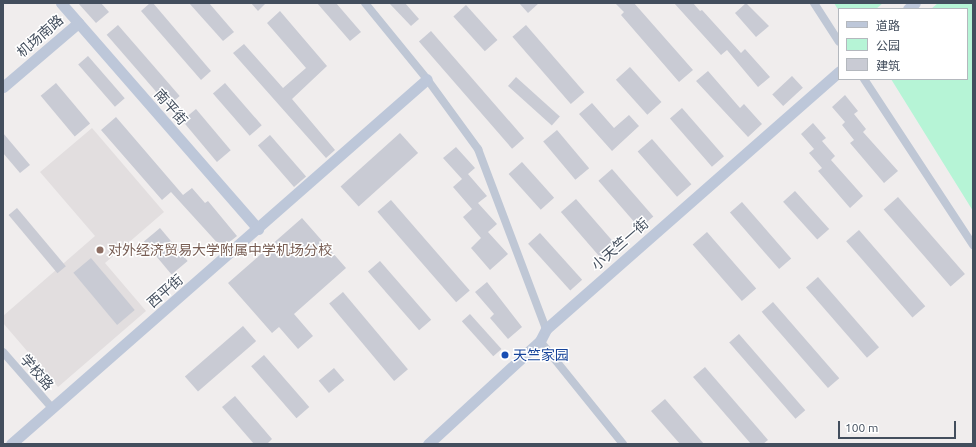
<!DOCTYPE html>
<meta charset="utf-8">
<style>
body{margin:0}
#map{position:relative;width:976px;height:447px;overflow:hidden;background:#f0eded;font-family:Ubuntu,"Noto Sans SC",sans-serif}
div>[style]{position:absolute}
.education>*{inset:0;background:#e2dedf}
.green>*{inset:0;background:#b6f4d6}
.building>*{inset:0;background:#c9cbd4;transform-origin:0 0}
.street>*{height:8px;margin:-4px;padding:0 4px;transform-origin:4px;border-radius:4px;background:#bfc7d5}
.secondary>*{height:11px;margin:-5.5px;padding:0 5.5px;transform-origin:5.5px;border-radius:5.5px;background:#bdc7d9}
.dots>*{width:11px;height:11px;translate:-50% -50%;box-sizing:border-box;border:2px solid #fff;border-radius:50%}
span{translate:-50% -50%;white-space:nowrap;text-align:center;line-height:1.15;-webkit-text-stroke:3px #fff;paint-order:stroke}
.street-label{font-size:14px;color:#434e5d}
.education-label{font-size:14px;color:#785e54}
.left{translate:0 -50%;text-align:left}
.transit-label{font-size:14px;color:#164399}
.frame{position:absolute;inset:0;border:4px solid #434e5d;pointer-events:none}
.legend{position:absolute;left:838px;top:8px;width:130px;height:72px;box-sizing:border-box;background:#fff;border:1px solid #b4b8be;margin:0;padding:5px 7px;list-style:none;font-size:12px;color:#434e5d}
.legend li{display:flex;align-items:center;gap:8px;height:20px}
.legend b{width:20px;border:1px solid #b4b8be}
.scale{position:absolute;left:838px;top:421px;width:118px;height:18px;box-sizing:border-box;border:2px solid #434e5d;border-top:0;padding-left:5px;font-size:12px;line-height:14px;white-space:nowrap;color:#434e5d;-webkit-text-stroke:3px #fff;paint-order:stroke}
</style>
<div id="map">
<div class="education">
<div style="clip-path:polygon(92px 128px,164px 212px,105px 263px,146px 311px,58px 387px,3px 323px,3px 316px,95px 236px,40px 172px)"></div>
</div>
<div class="green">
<div style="clip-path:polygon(834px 3px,883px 3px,876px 9px,839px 11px)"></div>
<div style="clip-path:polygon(938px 3px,973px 3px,973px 211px,891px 79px,967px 79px,967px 9px,931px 9px)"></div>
</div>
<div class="building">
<div style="clip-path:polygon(78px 3px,101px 3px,109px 12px,96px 23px)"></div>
<div style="clip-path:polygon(150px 3px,153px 3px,211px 71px,201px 80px,141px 11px)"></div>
<div style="clip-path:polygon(189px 3px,209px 3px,234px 32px,223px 41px)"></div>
<div style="clip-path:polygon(251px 3px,266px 3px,258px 11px)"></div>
<div style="clip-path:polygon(317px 3px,336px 3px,361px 32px,350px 41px)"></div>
<div style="clip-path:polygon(389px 3px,405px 3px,419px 19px,411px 26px)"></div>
<div style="clip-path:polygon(519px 3px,539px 3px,528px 13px)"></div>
<div style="clip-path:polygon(615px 3px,634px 3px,693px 70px,679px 82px,621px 15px,624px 12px)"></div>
<div style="clip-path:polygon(674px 3px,693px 3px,700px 11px,702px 10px,741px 53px,745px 49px,770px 77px,758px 87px,727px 50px,721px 55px)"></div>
<div style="clip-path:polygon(746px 3px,769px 26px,756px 37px,735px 13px)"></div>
<div style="left:466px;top:5px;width:47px;height:17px;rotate:48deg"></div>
<div style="clip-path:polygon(280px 11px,327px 66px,292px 99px,335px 150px,326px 158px,233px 53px,244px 44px,283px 88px,306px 68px,267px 23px)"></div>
<div style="left:118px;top:25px;width:94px;height:15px;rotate:49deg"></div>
<div style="left:526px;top:25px;width:89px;height:18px;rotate:49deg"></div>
<div style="left:431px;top:31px;width:142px;height:16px;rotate:49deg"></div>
<div style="left:88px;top:56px;width:56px;height:13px;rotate:49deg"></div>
<div style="left:630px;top:67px;width:47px;height:19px;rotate:48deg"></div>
<div style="clip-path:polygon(708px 71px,740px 108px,744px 104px,762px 124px,748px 137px,696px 81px)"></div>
<div style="left:792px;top:76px;width:16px;height:27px;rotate:47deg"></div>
<div style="left:516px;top:77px;width:59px;height:12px;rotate:42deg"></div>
<div style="left:56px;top:83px;width:53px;height:20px;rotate:50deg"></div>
<div style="left:225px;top:83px;width:56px;height:16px;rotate:49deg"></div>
<div style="clip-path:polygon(845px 95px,858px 111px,854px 114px,866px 129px,863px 132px,898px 171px,884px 183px,850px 143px,854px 140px,842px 125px,845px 122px,832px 107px)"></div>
<div style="clip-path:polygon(592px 103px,614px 128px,629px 115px,639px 126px,612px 151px,579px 114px)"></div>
<div style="left:682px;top:108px;width:64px;height:16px;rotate:49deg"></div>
<div style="left:196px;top:109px;width:54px;height:18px;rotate:50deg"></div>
<div style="clip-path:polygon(116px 117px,183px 195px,192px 188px,205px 203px,208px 201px,237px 236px,222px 248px,171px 192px,162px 200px,101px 130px)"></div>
<div style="clip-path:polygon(813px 123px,826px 138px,822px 141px,835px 156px,831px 160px,863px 196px,850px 208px,818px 171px,822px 168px,809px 153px,814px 149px,801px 134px)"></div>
<div style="left:557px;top:130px;width:50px;height:18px;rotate:50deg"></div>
<div style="clip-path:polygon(3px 133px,30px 165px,20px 173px,3px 153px)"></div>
<div style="left:400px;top:133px;width:27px;height:80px;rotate:48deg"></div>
<div style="left:270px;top:135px;width:55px;height:16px;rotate:49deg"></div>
<div style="left:652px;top:139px;width:60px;height:19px;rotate:49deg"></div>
<div style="clip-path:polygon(456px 147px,475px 168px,468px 174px,487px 196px,478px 203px,497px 224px,488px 232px,508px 254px,490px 270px,471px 248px,481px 238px,463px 217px,472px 209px,453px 187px,462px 179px,443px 158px)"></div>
<div style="left:522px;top:162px;width:48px;height:18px;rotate:48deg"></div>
<div style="left:612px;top:169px;width:63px;height:18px;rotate:49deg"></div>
<div style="left:795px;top:191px;width:51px;height:16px;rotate:48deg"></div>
<div style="left:898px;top:197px;width:102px;height:19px;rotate:49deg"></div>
<div style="left:576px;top:199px;width:65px;height:20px;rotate:49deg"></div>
<div style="left:391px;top:200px;width:120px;height:18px;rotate:49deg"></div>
<div style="left:742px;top:202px;width:75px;height:16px;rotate:49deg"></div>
<div style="left:17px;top:208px;width:76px;height:11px;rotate:50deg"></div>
<div style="clip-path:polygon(302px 218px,346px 268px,294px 314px,313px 336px,298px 349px,279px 327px,272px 333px,228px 283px)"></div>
<div style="left:160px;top:228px;width:43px;height:21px;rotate:50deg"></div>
<div style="left:859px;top:230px;width:101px;height:17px;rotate:49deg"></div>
<div style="left:707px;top:232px;width:75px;height:19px;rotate:49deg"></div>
<div style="left:540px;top:233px;width:63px;height:16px;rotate:48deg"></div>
<div style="left:91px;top:258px;width:68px;height:23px;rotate:50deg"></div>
<div style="left:380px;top:261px;width:78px;height:16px;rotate:49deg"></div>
<div style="left:818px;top:277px;width:93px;height:16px;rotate:49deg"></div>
<div style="clip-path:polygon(487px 282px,522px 327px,508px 339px,490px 318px,494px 314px,475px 292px)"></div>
<div style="left:343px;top:292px;width:101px;height:18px;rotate:50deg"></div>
<div style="left:773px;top:302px;width:101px;height:15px;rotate:49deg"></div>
<div style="left:470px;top:314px;width:47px;height:11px;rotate:48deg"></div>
<div style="left:243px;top:326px;width:20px;height:77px;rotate:49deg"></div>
<div style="left:739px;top:334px;width:101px;height:13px;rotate:49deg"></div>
<div style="left:264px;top:355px;width:69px;height:17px;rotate:49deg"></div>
<div style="clip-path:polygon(705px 367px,768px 440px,763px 444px,751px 444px,693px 377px)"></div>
<div style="left:334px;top:368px;width:16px;height:20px;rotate:50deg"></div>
<div style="clip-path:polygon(235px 396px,272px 439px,267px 444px,254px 444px,222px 407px)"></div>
<div style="clip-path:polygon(665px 399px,704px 444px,680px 444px,651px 411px)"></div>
</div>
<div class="street">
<div style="left:365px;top:3px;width:98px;rotate:50.8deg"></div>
<div style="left:427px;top:79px;width:87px;rotate:53.9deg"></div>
<div style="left:478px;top:149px;width:192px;rotate:69.3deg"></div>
<div style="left:814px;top:3px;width:46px;rotate:57.3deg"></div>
<div style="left:864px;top:79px;width:199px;rotate:56.7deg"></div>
<div style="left:540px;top:341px;width:132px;rotate:51.1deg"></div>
<div style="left:3px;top:352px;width:74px;rotate:48.8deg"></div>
</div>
<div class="secondary">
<div style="left:61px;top:3px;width:300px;rotate:48.9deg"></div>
<div style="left:908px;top:9px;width:9px;rotate:-41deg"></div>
<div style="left:3px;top:87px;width:99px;rotate:-40.5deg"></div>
<div style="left:11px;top:444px;width:553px;rotate:-41.26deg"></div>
<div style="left:428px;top:444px;width:152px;rotate:-42.6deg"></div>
<div style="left:540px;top:341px;width:13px;rotate:-63deg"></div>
<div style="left:546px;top:329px;width:390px;rotate:-41.3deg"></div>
</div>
<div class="dots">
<div style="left:100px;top:250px;background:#8d6e63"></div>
<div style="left:505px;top:355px;background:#1a4fb4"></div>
</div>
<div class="street-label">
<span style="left:40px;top:36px;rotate:-41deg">机场南路</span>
<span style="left:171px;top:107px;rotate:49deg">南平街</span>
<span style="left:620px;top:244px;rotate:-41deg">小天竺一街</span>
<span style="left:165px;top:291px;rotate:-41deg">西平街</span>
<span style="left:37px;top:372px;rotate:49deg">学校路</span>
</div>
<div class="education-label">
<span class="left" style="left:108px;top:250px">对外经济贸易大学附属中学机场分校</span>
</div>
<div class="transit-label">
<span class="left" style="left:513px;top:355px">天竺家园</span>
</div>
<div class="frame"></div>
<ul class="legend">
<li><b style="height:5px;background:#bdc7d9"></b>道路</li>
<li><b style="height:11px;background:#b6f4d6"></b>公园</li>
<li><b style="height:11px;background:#c9cbd4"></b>建筑</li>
</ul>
<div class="scale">100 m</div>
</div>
